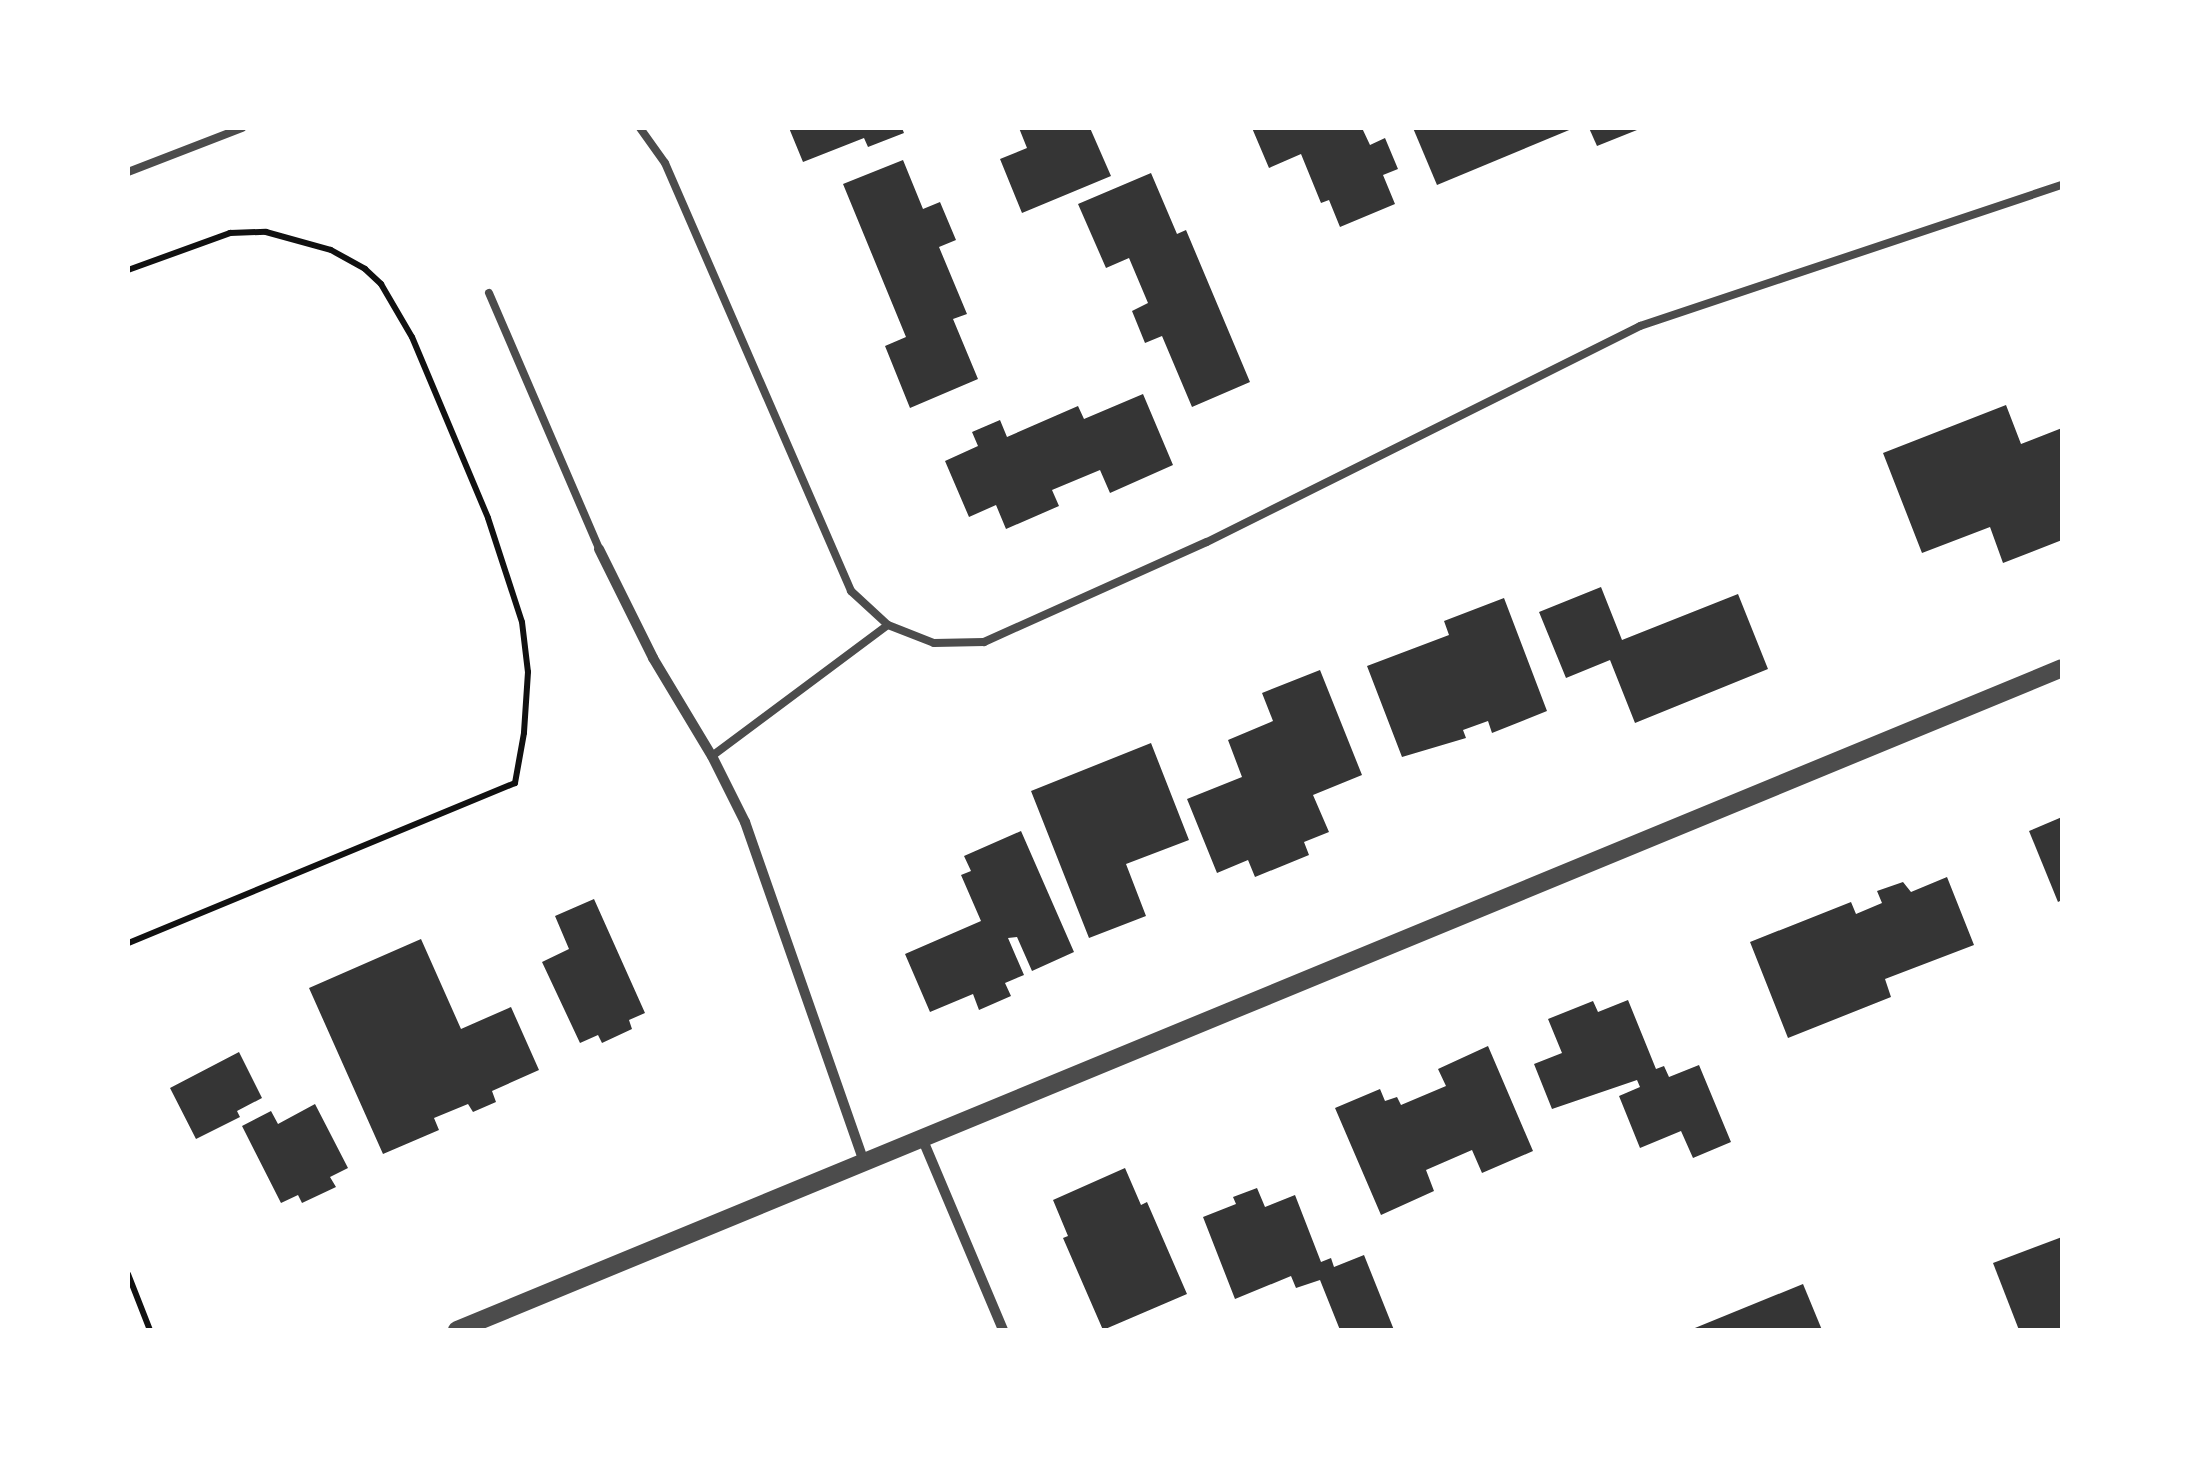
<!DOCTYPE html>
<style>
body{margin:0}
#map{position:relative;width:2190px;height:1458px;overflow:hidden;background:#fff;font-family:"Fira Sans",sans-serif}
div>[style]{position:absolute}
.building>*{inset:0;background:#353535}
.path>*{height:6px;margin:-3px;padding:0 3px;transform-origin:3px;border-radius:3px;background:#111}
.service>*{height:8px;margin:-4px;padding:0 4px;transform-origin:4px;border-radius:4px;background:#4c4c4c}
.minor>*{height:10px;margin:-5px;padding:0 5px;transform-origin:5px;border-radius:5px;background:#4c4c4c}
.tertiary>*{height:18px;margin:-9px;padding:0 9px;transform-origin:9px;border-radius:9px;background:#4c4c4c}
span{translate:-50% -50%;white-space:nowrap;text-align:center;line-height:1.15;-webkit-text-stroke:8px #fff;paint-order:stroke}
.frame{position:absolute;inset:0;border:130px solid #fff;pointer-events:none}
</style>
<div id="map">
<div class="building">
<div style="clip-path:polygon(789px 128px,902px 128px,904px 133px,868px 147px,864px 138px,803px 162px)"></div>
<div style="clip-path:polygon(1019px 128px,1090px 128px,1111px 176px,1022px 213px,1000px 159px,1027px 148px)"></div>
<div style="clip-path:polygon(1252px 128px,1362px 128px,1370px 145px,1385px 138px,1398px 169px,1383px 175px,1395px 204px,1340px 227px,1329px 200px,1321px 203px,1301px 154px,1269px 168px)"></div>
<div style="clip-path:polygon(1413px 128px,1574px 128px,1437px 185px)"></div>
<div style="clip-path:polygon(1589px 128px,1642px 128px,1597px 146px)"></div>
<div style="clip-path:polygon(903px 160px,923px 209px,940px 202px,956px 240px,939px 247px,967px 314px,953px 319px,978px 379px,910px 408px,885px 346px,906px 337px,843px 184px)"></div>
<div style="clip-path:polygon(1151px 173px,1177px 234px,1186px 230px,1250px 382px,1192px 407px,1162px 336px,1145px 343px,1132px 311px,1148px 303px,1129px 258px,1106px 268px,1078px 204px)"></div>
<div style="clip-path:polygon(1143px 394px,1173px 465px,1110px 493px,1100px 470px,1052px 490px,1059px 506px,1006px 529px,996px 505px,969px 517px,945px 461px,978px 446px,972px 432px,1000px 420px,1007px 437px,1078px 406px,1084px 419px)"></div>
<div style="clip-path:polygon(2006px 405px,2021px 444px,2062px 428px,2062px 540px,2003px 563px,1990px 527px,1922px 553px,1883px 453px)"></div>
<div style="clip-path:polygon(1601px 587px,1622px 640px,1738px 594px,1768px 669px,1635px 723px,1610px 660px,1566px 678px,1539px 612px)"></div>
<div style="clip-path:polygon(1504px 598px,1547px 711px,1492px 733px,1488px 721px,1463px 730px,1466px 738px,1402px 757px,1367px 666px,1449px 635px,1444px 621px)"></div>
<div style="clip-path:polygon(1320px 670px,1362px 775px,1313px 795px,1329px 832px,1304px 842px,1309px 855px,1255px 877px,1248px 860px,1217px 873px,1187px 799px,1242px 777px,1228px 740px,1273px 721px,1262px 693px)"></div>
<div style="clip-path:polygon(1151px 743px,1189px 840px,1126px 864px,1146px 916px,1089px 938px,1031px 791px)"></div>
<div style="clip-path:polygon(2062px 817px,2062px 900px,2058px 902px,2029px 831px)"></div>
<div style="clip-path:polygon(1021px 831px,1074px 952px,1032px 971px,1017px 937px,1008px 938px,1024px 975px,1005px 983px,1011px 996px,979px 1010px,973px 994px,930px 1012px,905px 954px,981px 921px,961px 875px,971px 871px,964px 856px)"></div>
<div style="clip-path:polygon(1947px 877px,1974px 945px,1885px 979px,1891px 997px,1788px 1038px,1750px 942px,1851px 902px,1856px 914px,1882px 903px,1877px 891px,1903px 882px,1911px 892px)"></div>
<div style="clip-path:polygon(594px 899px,645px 1013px,629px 1020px,632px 1029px,602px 1043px,598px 1035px,580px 1043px,542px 962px,569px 949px,555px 916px)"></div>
<div style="clip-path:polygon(421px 939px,461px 1029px,511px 1007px,539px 1070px,492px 1091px,496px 1102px,473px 1112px,468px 1104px,434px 1118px,439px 1130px,383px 1154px,309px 988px)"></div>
<div style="clip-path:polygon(1628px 1000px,1656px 1069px,1664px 1066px,1669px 1077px,1699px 1065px,1731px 1142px,1693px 1158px,1681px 1131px,1640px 1148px,1619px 1096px,1640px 1087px,1637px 1080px,1552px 1109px,1534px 1064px,1562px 1053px,1548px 1019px,1593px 1001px,1598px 1012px)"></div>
<div style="clip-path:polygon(1488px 1046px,1533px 1151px,1482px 1173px,1472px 1150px,1426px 1170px,1434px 1191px,1381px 1215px,1335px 1108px,1380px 1089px,1385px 1101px,1397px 1097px,1401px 1105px,1446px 1086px,1438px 1069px)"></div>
<div style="clip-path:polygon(239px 1052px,262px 1098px,237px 1111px,240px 1117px,196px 1139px,170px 1088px)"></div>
<div style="clip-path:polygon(315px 1104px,348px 1168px,330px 1177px,336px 1187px,302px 1203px,298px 1195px,281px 1203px,242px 1126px,271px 1111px,278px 1124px)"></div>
<div style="clip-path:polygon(1125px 1168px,1141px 1205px,1147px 1202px,1187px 1294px,1103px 1330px,1063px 1238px,1068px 1236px,1053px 1200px)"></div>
<div style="clip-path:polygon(1257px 1188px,1265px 1207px,1295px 1195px,1321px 1262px,1331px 1258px,1334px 1267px,1364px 1255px,1394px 1330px,1340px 1330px,1320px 1280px,1296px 1288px,1291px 1276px,1235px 1299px,1203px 1217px,1236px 1204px,1233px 1197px)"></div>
<div style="clip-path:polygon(2062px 1237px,2062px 1330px,2019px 1330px,1993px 1263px)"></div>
<div style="clip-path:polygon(1803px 1284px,1822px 1330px,1690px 1330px)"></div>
</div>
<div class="path">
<div style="left:128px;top:270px;width:109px;rotate:-19.9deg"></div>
<div style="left:230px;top:233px;width:36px;rotate:-2deg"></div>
<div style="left:266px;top:232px;width:67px;rotate:15.5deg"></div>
<div style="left:331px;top:250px;width:39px;rotate:29deg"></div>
<div style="left:365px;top:269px;width:22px;rotate:43deg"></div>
<div style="left:381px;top:284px;width:61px;rotate:59.7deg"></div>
<div style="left:412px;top:337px;width:196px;rotate:67.2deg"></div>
<div style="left:488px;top:518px;width:109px;rotate:71.9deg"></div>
<div style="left:522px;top:622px;width:50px;rotate:83.2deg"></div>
<div style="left:528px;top:672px;width:61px;rotate:93.8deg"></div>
<div style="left:524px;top:733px;width:51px;rotate:100.2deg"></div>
<div style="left:515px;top:783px;width:419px;rotate:157.5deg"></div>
<div style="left:128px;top:1274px;width:60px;rotate:68.6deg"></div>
</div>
<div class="service">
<div style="left:640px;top:128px;width:43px;rotate:54.5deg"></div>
<div style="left:665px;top:163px;width:467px;rotate:66.5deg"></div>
<div style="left:851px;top:591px;width:50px;rotate:42.6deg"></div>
<div style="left:888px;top:625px;width:49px;rotate:21.4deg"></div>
<div style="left:934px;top:643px;width:50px;rotate:-1.1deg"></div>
<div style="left:984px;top:642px;width:244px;rotate:-24.2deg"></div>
<div style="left:1207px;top:542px;width:484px;rotate:-26.5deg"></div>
<div style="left:1640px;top:326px;width:445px;rotate:-18.5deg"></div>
<div style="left:128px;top:172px;width:122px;rotate:-21.1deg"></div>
<div style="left:489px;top:293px;width:279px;rotate:66.7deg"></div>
<div style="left:712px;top:756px;width:219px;rotate:-36.7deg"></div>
</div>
<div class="minor">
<div style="left:599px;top:549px;width:122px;rotate:63.6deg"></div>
<div style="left:653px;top:658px;width:114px;rotate:59deg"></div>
<div style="left:712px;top:756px;width:74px;rotate:63.4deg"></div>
<div style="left:745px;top:822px;width:359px;rotate:70.7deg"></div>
<div style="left:922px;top:1138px;width:208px;rotate:67.1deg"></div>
</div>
<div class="tertiary">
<div style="left:457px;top:1330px;width:1736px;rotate:-22.41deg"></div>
</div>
<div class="frame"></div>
</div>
